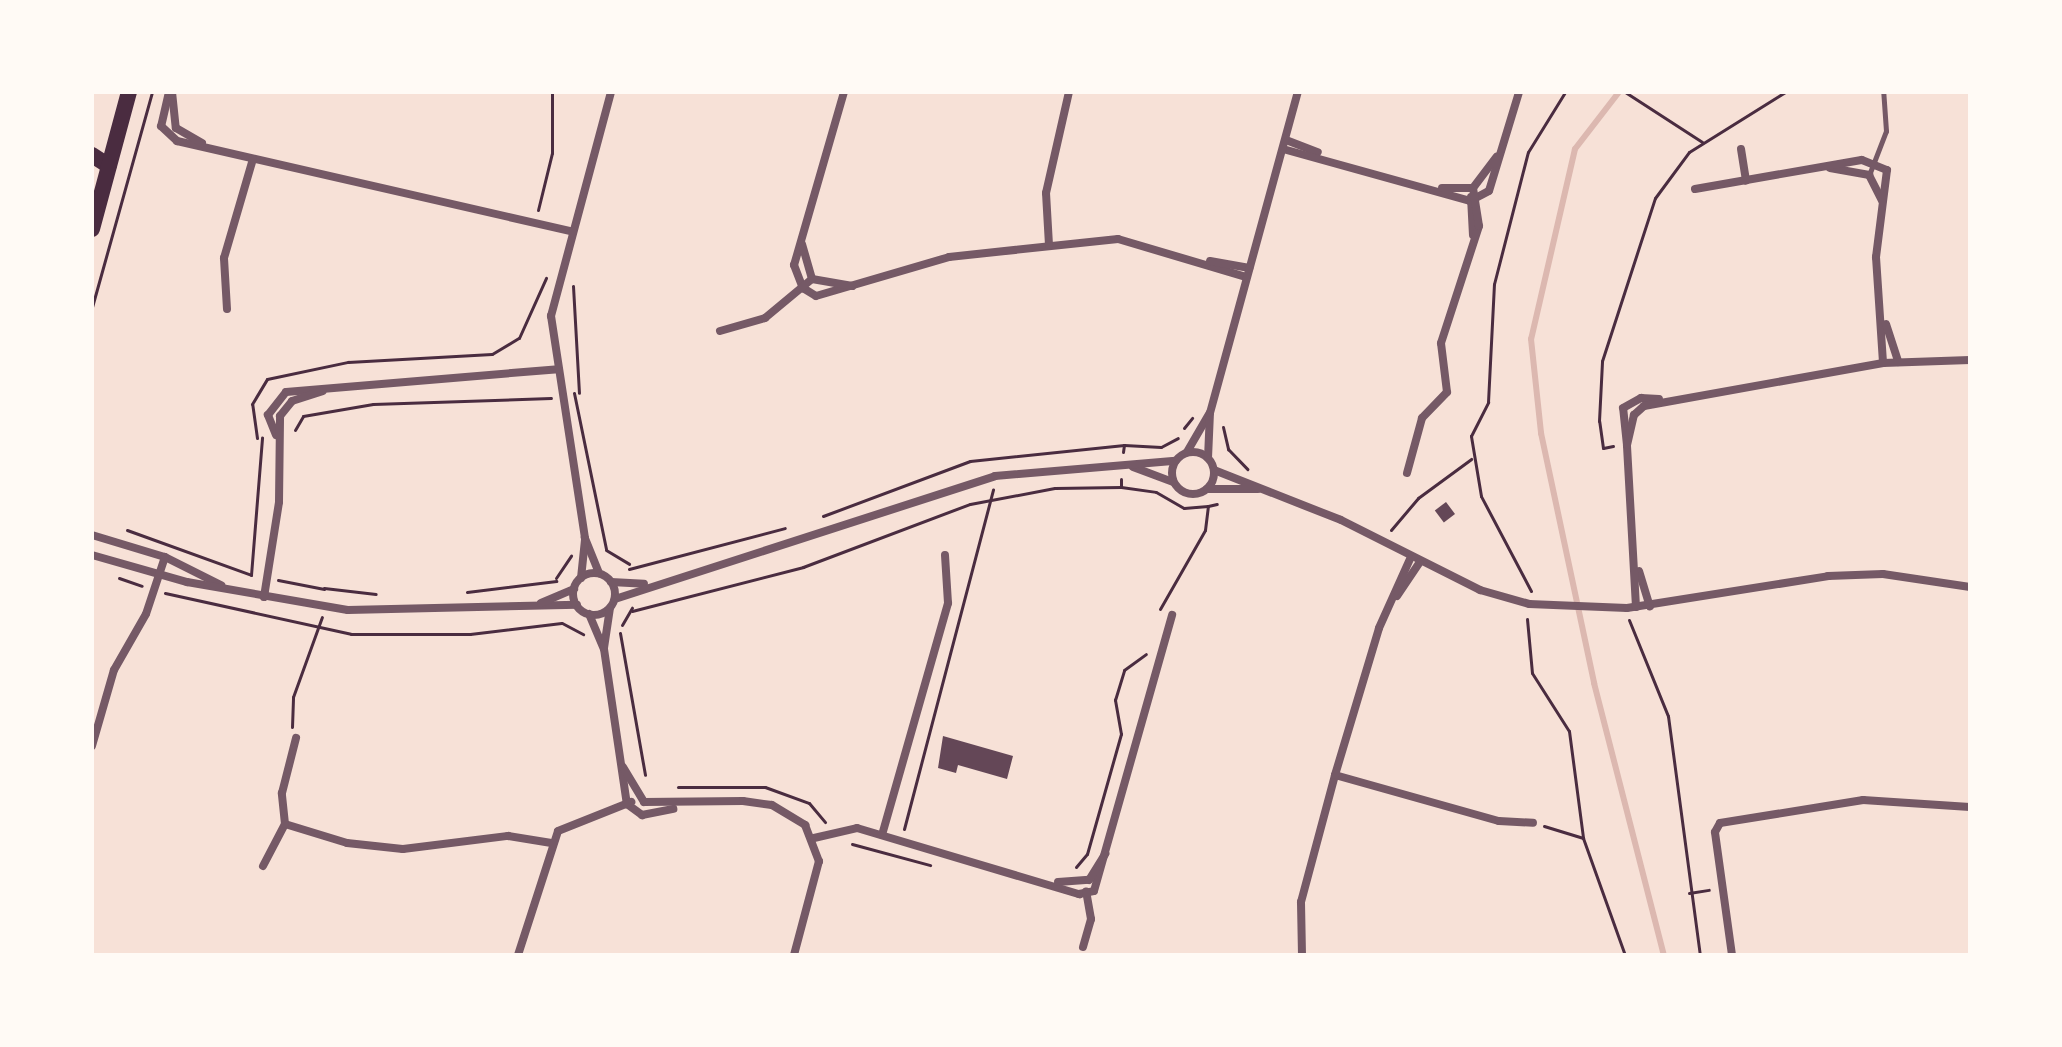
<!DOCTYPE html>
<style>
body{margin:0}
#map{position:relative;width:2062px;height:1047px;overflow:hidden;background:#f7e1d7;font-family:"Open Sans",sans-serif}
div>[style]{position:absolute}
.stream>*{height:6px;margin:-3px;padding:0 3px;transform-origin:3px;border-radius:3px;background:#dcb8b0}
.building>*{inset:0;background:#644757;transform-origin:0 0}
.path>*{height:3px;margin:-1.5px;padding:0 1.5px;transform-origin:1.5px;border-radius:1.5px;background:#4a2c40}
.service>*{height:5px;margin:-2.5px;padding:0 2.5px;transform-origin:2.5px;border-radius:2.5px;background:#755966}
.minor>*{height:8px;margin:-4px;padding:0 4px;transform-origin:4px;border-radius:4px;background:#755966}
.minor>.ring{margin:-4px;padding:0;box-sizing:content-box;background:none;border:8px solid #755966;border-radius:50%}
.secondary>*{height:16px;margin:-8px;padding:0 8px;transform-origin:8px;border-radius:8px;background:#4a2c40}
span{translate:-50% -50%;white-space:nowrap;text-align:center;line-height:1.15;-webkit-text-stroke:8px #fffaf5;paint-order:stroke}
.frame{position:absolute;inset:0;border:94px solid #fffaf5;pointer-events:none}
</style>
<div id="map">
<div class="stream">
<div style="left:1619px;top:92px;width:72px;rotate:127.7deg"></div>
<div style="left:1575px;top:149px;width:195px;rotate:103deg"></div>
<div style="left:1531px;top:339px;width:95px;rotate:83.9deg"></div>
<div style="left:1541px;top:433px;width:256px;rotate:78deg"></div>
<div style="left:1594px;top:683px;width:281px;rotate:75.6deg"></div>
</div>
<div class="building">
<div style="left:1446px;top:502px;width:15px;height:14px;rotate:53deg"></div>
<div style="clip-path:polygon(943px 736px,1013px 756px,1007px 779px,958px 765px,956px 773px,938px 768px)"></div>
</div>
<div class="path">
<div style="left:1625px;top:92px;width:92px;rotate:33deg"></div>
<div style="left:538px;top:210px;width:59px;rotate:-76.2deg"></div>
<div style="left:552px;top:153px;width:61px;rotate:-90deg"></div>
<div style="left:573px;top:286px;width:107px;rotate:86.8deg"></div>
<div style="left:92px;top:307px;width:223px;rotate:-74.4deg"></div>
<div style="left:574px;top:393px;width:159px;rotate:78.4deg"></div>
<div style="left:1223px;top:427px;width:23px;rotate:77deg"></div>
<div style="left:1228px;top:449px;width:28px;rotate:46deg"></div>
<div style="left:1184px;top:428px;width:13px;rotate:-51deg"></div>
<div style="left:295px;top:430px;width:16px;rotate:-60deg"></div>
<div style="left:303px;top:416px;width:71px;rotate:-9.7deg"></div>
<div style="left:373px;top:404px;width:178px;rotate:-1.9deg"></div>
<div style="left:257px;top:438px;width:34px;rotate:-98deg"></div>
<div style="left:252px;top:404px;width:29px;rotate:-59deg"></div>
<div style="left:267px;top:379px;width:83px;rotate:-11.9deg"></div>
<div style="left:348px;top:362px;width:144px;rotate:-3.2deg"></div>
<div style="left:492px;top:354px;width:31px;rotate:-31deg"></div>
<div style="left:519px;top:338px;width:66px;rotate:-65.8deg"></div>
<div style="left:1613px;top:446px;width:10px;rotate:169deg"></div>
<div style="left:1603px;top:448px;width:27px;rotate:-98deg"></div>
<div style="left:1599px;top:421px;width:60px;rotate:-87.1deg"></div>
<div style="left:1602px;top:361px;width:171px;rotate:-72deg"></div>
<div style="left:1655px;top:198px;width:57px;rotate:-53.5deg"></div>
<div style="left:1689px;top:152px;width:113px;rotate:-32deg"></div>
<div style="left:1123px;top:452px;width:7px;rotate:-82deg"></div>
<div style="left:1124px;top:445px;width:37px;rotate:3deg"></div>
<div style="left:1161px;top:447px;width:19px;rotate:-28deg"></div>
<div style="left:1121px;top:479px;width:8px;rotate:90deg"></div>
<div style="left:1121px;top:487px;width:35px;rotate:8deg"></div>
<div style="left:1156px;top:492px;width:32px;rotate:30deg"></div>
<div style="left:1184px;top:508px;width:24px;rotate:-5deg"></div>
<div style="left:823px;top:516px;width:157px;rotate:-20.5deg"></div>
<div style="left:970px;top:461px;width:155px;rotate:-5.9deg"></div>
<div style="left:127px;top:530px;width:132px;rotate:19.9deg"></div>
<div style="left:1391px;top:530px;width:42px;rotate:-49.8deg"></div>
<div style="left:1418px;top:498px;width:66px;rotate:-36.3deg"></div>
<div style="left:606px;top:550px;width:27px;rotate:31deg"></div>
<div style="left:629px;top:569px;width:161px;rotate:-14.7deg"></div>
<div style="left:251px;top:575px;width:138px;rotate:-85.4deg"></div>
<div style="left:119px;top:578px;width:24px;rotate:19deg"></div>
<div style="left:556px;top:578px;width:27px;rotate:-56deg"></div>
<div style="left:278px;top:580px;width:47px;rotate:11.1deg"></div>
<div style="left:324px;top:588px;width:52px;rotate:6.6deg"></div>
<div style="left:1531px;top:591px;width:107px;rotate:-117.8deg"></div>
<div style="left:1481px;top:496px;width:61px;rotate:-99.5deg"></div>
<div style="left:1471px;top:436px;width:38px;rotate:-63deg"></div>
<div style="left:1488px;top:402px;width:118px;rotate:-87.1deg"></div>
<div style="left:1494px;top:284px;width:136px;rotate:-75.6deg"></div>
<div style="left:1528px;top:152px;width:70px;rotate:-58.3deg"></div>
<div style="left:467px;top:592px;width:90px;rotate:-7deg"></div>
<div style="left:165px;top:593px;width:190px;rotate:12.4deg"></div>
<div style="left:351px;top:634px;width:119px"></div>
<div style="left:470px;top:634px;width:92px;rotate:-6.9deg"></div>
<div style="left:1160px;top:609px;width:91px;rotate:-60.3deg"></div>
<div style="left:1205px;top:530px;width:24px;rotate:-83deg"></div>
<div style="left:1208px;top:506px;width:9px;rotate:-13deg"></div>
<div style="left:632px;top:611px;width:177px;rotate:-14.4deg"></div>
<div style="left:803px;top:567px;width:178px;rotate:-20.7deg"></div>
<div style="left:970px;top:504px;width:86px;rotate:-10.7deg"></div>
<div style="left:1055px;top:488px;width:66px;rotate:-0.9deg"></div>
<div style="left:1527px;top:619px;width:54px;rotate:84.7deg"></div>
<div style="left:1532px;top:673px;width:69px;rotate:57.5deg"></div>
<div style="left:1569px;top:731px;width:108px;rotate:82.5deg"></div>
<div style="left:1583px;top:838px;width:124px;rotate:70.3deg"></div>
<div style="left:1629px;top:620px;width:104px;rotate:67.9deg"></div>
<div style="left:1668px;top:716px;width:241px;rotate:82.4deg"></div>
<div style="left:562px;top:623px;width:24px;rotate:28deg"></div>
<div style="left:622px;top:625px;width:20px;rotate:-60deg"></div>
<div style="left:620px;top:633px;width:144px;rotate:80deg"></div>
<div style="left:292px;top:727px;width:30px;rotate:-88deg"></div>
<div style="left:293px;top:697px;width:85px;rotate:-70.1deg"></div>
<div style="left:678px;top:787px;width:87px"></div>
<div style="left:765px;top:787px;width:47px;rotate:20deg"></div>
<div style="left:809px;top:803px;width:25px;rotate:50deg"></div>
<div style="left:1544px;top:826px;width:41px;rotate:17.1deg"></div>
<div style="left:904px;top:829px;width:351px;rotate:-75.3deg"></div>
<div style="left:852px;top:844px;width:81px;rotate:15.1deg"></div>
<div style="left:1076px;top:867px;width:17px;rotate:-50deg"></div>
<div style="left:1087px;top:854px;width:125px;rotate:-74.2deg"></div>
<div style="left:1121px;top:734px;width:35px;rotate:-100deg"></div>
<div style="left:1115px;top:700px;width:31px;rotate:-73deg"></div>
<div style="left:1124px;top:670px;width:27px;rotate:-36deg"></div>
<div style="left:1689px;top:893px;width:20px;rotate:-9deg"></div>
</div>
<div class="service">
<div style="left:1869px;top:175px;width:47px;rotate:-68.9deg"></div>
<div style="left:1886px;top:131px;width:39px;rotate:-94deg"></div>
</div>
<div class="minor">
<div style="left:169px;top:92px;width:35px;rotate:103deg"></div>
<div style="left:161px;top:126px;width:22px;rotate:43deg"></div>
<div style="left:177px;top:141px;width:406px;rotate:12.9deg"></div>
<div style="left:172px;top:92px;width:36px;rotate:84deg"></div>
<div style="left:176px;top:128px;width:30px;rotate:30deg"></div>
<div style="left:844px;top:92px;width:180px;rotate:106.1deg"></div>
<div style="left:794px;top:265px;width:25px;rotate:69deg"></div>
<div style="left:803px;top:288px;width:15px;rotate:32deg"></div>
<div style="left:816px;top:296px;width:139px;rotate:-16.3deg"></div>
<div style="left:949px;top:257px;width:170px;rotate:-6.1deg"></div>
<div style="left:1118px;top:239px;width:134px;rotate:16.5deg"></div>
<div style="left:1286px;top:140px;width:34px;rotate:21deg"></div>
<div style="left:1283px;top:149px;width:194px;rotate:15.5deg"></div>
<div style="left:1470px;top:201px;width:21px;rotate:-28deg"></div>
<div style="left:1489px;top:191px;width:103px;rotate:-73.1deg"></div>
<div style="left:1741px;top:149px;width:32px;rotate:81deg"></div>
<div style="left:1830px;top:168px;width:40px;rotate:10deg"></div>
<div style="left:1869px;top:175px;width:29px;rotate:63deg"></div>
<div style="left:1442px;top:188px;width:31px"></div>
<div style="left:1473px;top:188px;width:39px;rotate:-53deg"></div>
<div style="left:1695px;top:189px;width:169px;rotate:-9.9deg"></div>
<div style="left:1862px;top:160px;width:27px;rotate:22deg"></div>
<div style="left:1887px;top:170px;width:88px;rotate:97.2deg"></div>
<div style="left:1876px;top:257px;width:106px;rotate:86.2deg"></div>
<div style="left:1471px;top:197px;width:38px;rotate:87deg"></div>
<div style="left:802px;top:244px;width:36px;rotate:74deg"></div>
<div style="left:812px;top:279px;width:41px;rotate:9.9deg"></div>
<div style="left:1049px;top:245px;width:52px;rotate:-93.3deg"></div>
<div style="left:1046px;top:193px;width:104px;rotate:-77.2deg"></div>
<div style="left:1210px;top:261px;width:40px;rotate:10deg"></div>
<div style="left:227px;top:309px;width:51px;rotate:-93.4deg"></div>
<div style="left:224px;top:258px;width:103px;rotate:-73.7deg"></div>
<div style="left:1886px;top:324px;width:40px;rotate:72deg"></div>
<div style="left:720px;top:331px;width:47px;rotate:-16.1deg"></div>
<div style="left:765px;top:318px;width:61px;rotate:-39.7deg"></div>
<div style="left:276px;top:435px;width:22px;rotate:-112deg"></div>
<div style="left:268px;top:415px;width:29px;rotate:-52deg"></div>
<div style="left:286px;top:392px;width:273px;rotate:-4.8deg"></div>
<div style="left:1627px;top:445px;width:37px;rotate:-96deg"></div>
<div style="left:1623px;top:408px;width:21px;rotate:-29deg"></div>
<div style="left:1641px;top:398px;width:18px;rotate:3deg"></div>
<div class="ring" style="left:1172px;top:452px;width:34px;height:34px"></div>
<div style="left:1187px;top:452px;width:44px;rotate:-59.9deg"></div>
<div style="left:1208px;top:458px;width:45px;rotate:-87.5deg"></div>
<div style="left:1210px;top:413px;width:333px;rotate:-74.7deg"></div>
<div style="left:1133px;top:467px;width:43px;rotate:20.6deg"></div>
<div style="left:1214px;top:470px;width:136px;rotate:21.5deg"></div>
<div style="left:1341px;top:520px;width:156px;rotate:26.7deg"></div>
<div style="left:1480px;top:590px;width:51px;rotate:15.9deg"></div>
<div style="left:1529px;top:604px;width:98px;rotate:2.3deg"></div>
<div style="left:1627px;top:608px;width:204px;rotate:-9deg"></div>
<div style="left:1828px;top:576px;width:55px;rotate:-2.1deg"></div>
<div style="left:1883px;top:574px;width:88px;rotate:8.5deg"></div>
<div style="left:1407px;top:473px;width:57px;rotate:-74.7deg"></div>
<div style="left:1422px;top:418px;width:36px;rotate:-46deg"></div>
<div style="left:1447px;top:392px;width:49px;rotate:-97deg"></div>
<div style="left:1441px;top:343px;width:123px;rotate:-72deg"></div>
<div style="left:1479px;top:226px;width:38px;rotate:-99deg"></div>
<div style="left:1207px;top:489px;width:51px"></div>
<div style="left:92px;top:535px;width:76px;rotate:16.8deg"></div>
<div style="left:165px;top:557px;width:63px;rotate:26.6deg"></div>
<div style="left:92px;top:555px;width:99px;rotate:15.9deg"></div>
<div style="left:187px;top:582px;width:163px;rotate:9.9deg"></div>
<div style="left:348px;top:610px;width:229px;rotate:-1.3deg"></div>
<div style="left:1639px;top:571px;width:37px;rotate:73deg"></div>
<div style="left:599px;top:573px;width:38px;rotate:-112deg"></div>
<div style="left:585px;top:538px;width:225px;rotate:-98.7deg"></div>
<div style="left:551px;top:316px;width:232px;rotate:-75deg"></div>
<div class="ring" style="left:573px;top:573px;width:34px;height:34px"></div>
<div style="left:581px;top:578px;width:39px;rotate:-84deg"></div>
<div style="left:611px;top:582px;width:33px;rotate:3deg"></div>
<div style="left:1397px;top:596px;width:40px;rotate:-56deg"></div>
<div style="left:264px;top:597px;width:96px;rotate:-81deg"></div>
<div style="left:279px;top:502px;width:86px;rotate:-89.3deg"></div>
<div style="left:280px;top:416px;width:19px;rotate:-51deg"></div>
<div style="left:292px;top:401px;width:32px;rotate:-18deg"></div>
<div style="left:615px;top:599px;width:399px;rotate:-17.9deg"></div>
<div style="left:995px;top:476px;width:181px;rotate:-4.8deg"></div>
<div style="left:541px;top:603px;width:36px;rotate:-23deg"></div>
<div style="left:1636px;top:607px;width:162px;rotate:-93.2deg"></div>
<div style="left:1627px;top:445px;width:31px;rotate:-77deg"></div>
<div style="left:1634px;top:415px;width:13px;rotate:-42deg"></div>
<div style="left:1644px;top:406px;width:243px;rotate:-10.2deg"></div>
<div style="left:1883px;top:363px;width:87px;rotate:-2deg"></div>
<div style="left:589px;top:614px;width:38px;rotate:67deg"></div>
<div style="left:604px;top:649px;width:157px;rotate:81.6deg"></div>
<div style="left:627px;top:804px;width:19px;rotate:36deg"></div>
<div style="left:642px;top:815px;width:32px;rotate:-11deg"></div>
<div style="left:604px;top:648px;width:40px;rotate:-81.5deg"></div>
<div style="left:92px;top:746px;width:79px;rotate:-73.9deg"></div>
<div style="left:114px;top:670px;width:64px;rotate:-60.3deg"></div>
<div style="left:146px;top:614px;width:60px;rotate:-71.6deg"></div>
<div style="left:623px;top:767px;width:41px;rotate:59deg"></div>
<div style="left:644px;top:802px;width:99px;rotate:-0.6deg"></div>
<div style="left:743px;top:801px;width:29px;rotate:8deg"></div>
<div style="left:772px;top:805px;width:39px;rotate:31deg"></div>
<div style="left:805px;top:825px;width:39px;rotate:69deg"></div>
<div style="left:819px;top:861px;width:97px;rotate:104.9deg"></div>
<div style="left:1335px;top:775px;width:170px;rotate:15.7deg"></div>
<div style="left:1499px;top:821px;width:34px;rotate:3deg"></div>
<div style="left:285px;top:824px;width:65px;rotate:17deg"></div>
<div style="left:347px;top:843px;width:56px;rotate:6.1deg"></div>
<div style="left:403px;top:849px;width:106px;rotate:-7.1deg"></div>
<div style="left:508px;top:836px;width:44px;rotate:9.2deg"></div>
<div style="left:882px;top:835px;width:241px;rotate:-74.1deg"></div>
<div style="left:948px;top:603px;width:48px;rotate:-93.6deg"></div>
<div style="left:814px;top:838px;width:44px;rotate:-13.1deg"></div>
<div style="left:857px;top:828px;width:232px;rotate:16.6deg"></div>
<div style="left:1079px;top:894px;width:15px;rotate:-11deg"></div>
<div style="left:1094px;top:891px;width:287px;rotate:-74.2deg"></div>
<div style="left:263px;top:866px;width:47px;rotate:-62.4deg"></div>
<div style="left:285px;top:824px;width:31px;rotate:-96deg"></div>
<div style="left:282px;top:793px;width:57px;rotate:-75.7deg"></div>
<div style="left:1058px;top:882px;width:31px;rotate:-4deg"></div>
<div style="left:1089px;top:880px;width:31px;rotate:-58deg"></div>
<div style="left:1083px;top:947px;width:29px;rotate:-74deg"></div>
<div style="left:1091px;top:919px;width:28px;rotate:-100deg"></div>
<div style="left:518px;top:955px;width:130px;rotate:-72.1deg"></div>
<div style="left:558px;top:831px;width:79px;rotate:-21.7deg"></div>
<div style="left:1302px;top:955px;width:53px;rotate:-91.1deg"></div>
<div style="left:1301px;top:902px;width:131px;rotate:-75deg"></div>
<div style="left:1335px;top:775px;width:153px;rotate:-73.3deg"></div>
<div style="left:1379px;top:628px;width:76px;rotate:-65.8deg"></div>
<div style="left:1732px;top:955px;width:124px;rotate:-97.9deg"></div>
<div style="left:1715px;top:832px;width:10px;rotate:-61deg"></div>
<div style="left:1720px;top:823px;width:145px;rotate:-9.1deg"></div>
<div style="left:1863px;top:800px;width:107px;rotate:3.7deg"></div>
</div>
<div class="secondary">
<div style="left:92px;top:155px;width:20px;rotate:33deg"></div>
<div style="left:92px;top:229px;width:142px;rotate:-74.9deg"></div>
</div>
<div class="frame"></div>
</div>
